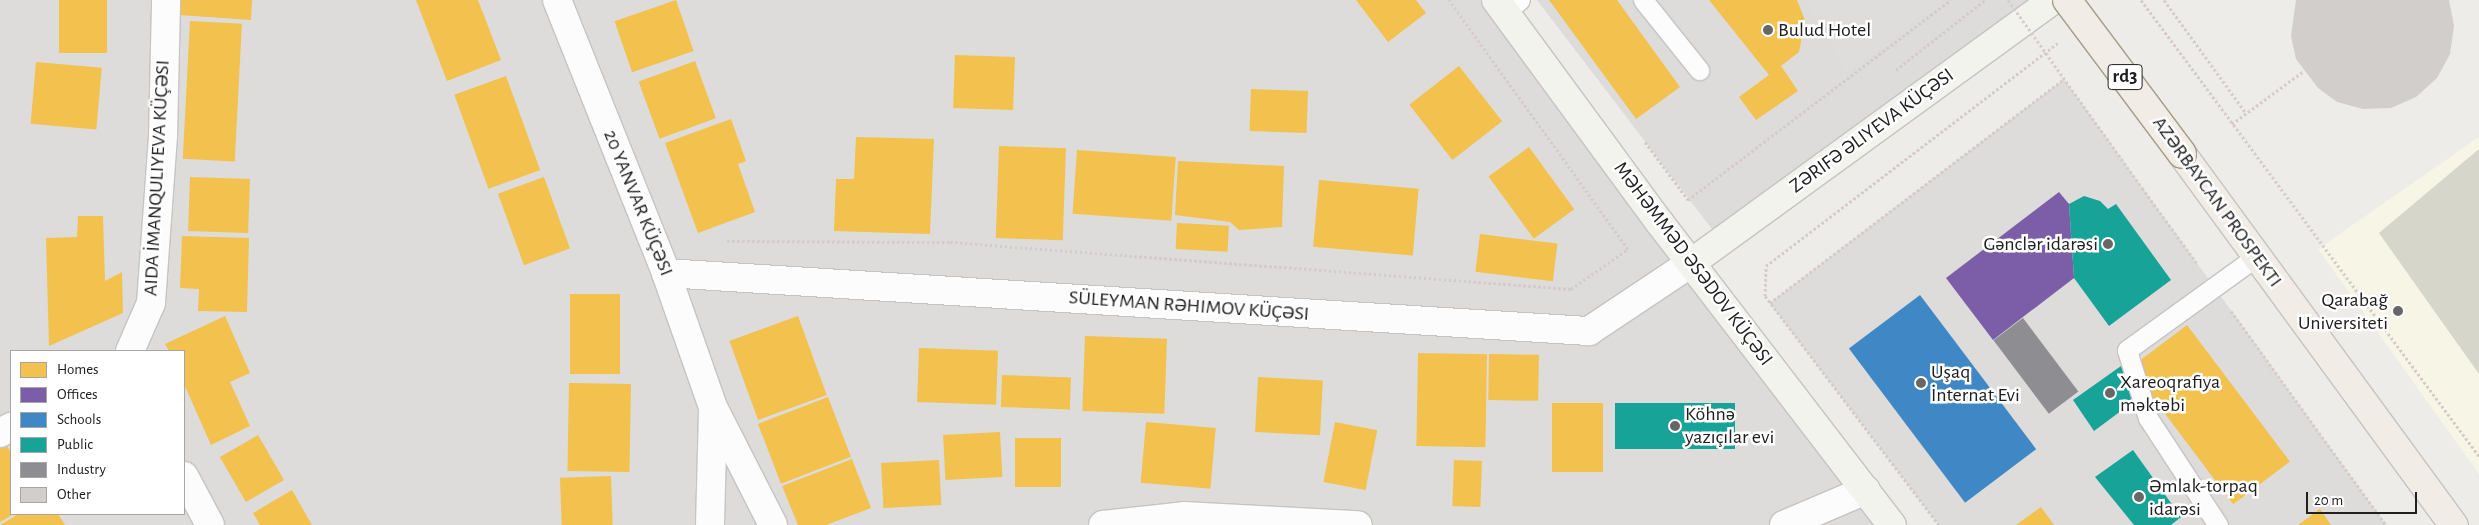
<!DOCTYPE html>
<meta charset="utf-8">
<style>
body{margin:0}
#map{position:relative;width:2479px;height:525px;overflow:hidden;background:#eeece9;font-family:"Alegreya Sans",sans-serif}
div>[style]{position:absolute}
.residential>*{inset:0;background:#dddcda}
.education>*{inset:0;background:#f6f5e6}
.construction>*{inset:0;background:#d7d6cb}
.parking>*{inset:0;background:#dedddc}
.homes>*{inset:0;background:#f2c14e;transform-origin:0 0}
.offices>*{inset:0;background:#7b5ea7}
.schools>*{inset:0;background:#3f88c5;transform-origin:0 0}
.public>*{inset:0;background:#17a398;transform-origin:0 0}
.industry>*{inset:0;background:#8d8d92;transform-origin:0 0}
.building>*{inset:0;background:#d1cecc}
.path>*{height:3px;margin-top:-1.5px;transform-origin:0;background:repeating-linear-gradient(90deg,#d6cbc9 0 2.5px,transparent 0 5px)}
.roads{filter:drop-shadow(1px 0 #c5c4c3) drop-shadow(-1px 0 #c5c4c3) drop-shadow(0 1px #c5c4c3) drop-shadow(0 -1px #c5c4c3)}
.lane>*{height:19px;margin:-9.5px;padding:0 9.5px;transform-origin:9.5px;border-radius:9.5px;background:#fcfcfc}
.street>*{height:28px;margin:-14px;padding:0 14px;transform-origin:14px;border-radius:14px;background:#fcfcfc}
.secondary>*{height:28px;margin:-14px;padding:0 14px;transform-origin:14px;border-radius:14px;background:#f2f3ec}
.primary>*{height:28px;margin:-14px;padding:0 14px;transform-origin:14px;border-radius:14px;background:#f1ece6}
.path-bridge>*{height:3px;margin-top:-1.5px;transform-origin:0;background:repeating-linear-gradient(90deg,#d6cbc9 0 2.5px,transparent 0 5px)}
.bridges{filter:drop-shadow(1px 0 #a39b87) drop-shadow(-1px 0 #a39b87) drop-shadow(0 1px #a39b87) drop-shadow(0 -1px #a39b87)}
.primary-bridge>*{height:28px;margin:-14px;padding:0 14px;transform-origin:14px;border-radius:14px;background:#f1ece6}
.dots>*{width:14px;height:14px;translate:-50% -50%;box-sizing:border-box;border:2px solid #fff;border-radius:50%}
span{translate:-50% -50%;white-space:nowrap;text-align:center;line-height:1.15;-webkit-text-stroke:5px #fff;paint-order:stroke}
.shield-label span{padding:1px 4px;background:#fff;border:1px solid;border-radius:4px;-webkit-text-stroke-width:0}
.shield-label{font-size:19px;color:#202020;font-weight:700}
.poi-label{font-size:20px;color:#202020}
.left{translate:0 -50%;text-align:left}
.right{translate:-100% -50%;text-align:right}
.street-label{font-size:20px;color:#202020}
.legend{position:absolute;left:10px;top:350px;width:175px;height:165px;box-sizing:border-box;background:#fff;border:1px solid #a6a6a6;margin:0;padding:6px 9px;list-style:none;font-size:15px;color:#202020}
.legend li{display:flex;align-items:center;gap:10px;height:25px}
.legend b{width:25px;border:1px solid #a6a6a6}
.scale{position:absolute;left:2306px;top:492px;width:111px;height:22px;box-sizing:border-box;border:2px solid #202020;border-top:0;padding-left:6px;font-size:15px;line-height:18px;white-space:nowrap;color:#202020;-webkit-text-stroke:4px #fff;paint-order:stroke}
</style>
<div id="map">
<div class="residential">
<div style="clip-path:polygon(evenodd,0 0,1496px 0,1892px 525px,0 525px,0 0,11px 351px,184px 351px,184px 514px,11px 514px,11px 351px)"></div>
<div style="clip-path:polygon(1537px 0,2051px 0,1721px 241px)"></div>
<div style="clip-path:polygon(2064px 79px,2386px 525px,1939px 525px,1770px 303px)"></div>
</div>
<div class="education">
<div style="clip-path:polygon(2479px 137px,2479px 149px,2379px 233px,2479px 374px,2479px 474px,2318px 249px)"></div>
</div>
<div class="construction">
<div style="clip-path:polygon(2479px 149px,2479px 374px,2379px 233px)"></div>
</div>
<div class="parking">
<div style="clip-path:polygon(1804px 0,1943px 0,1847px 72px)"></div>
</div>
<div class="homes">
<div style="left:59px;top:0;width:48px;height:53px"></div>
<div style="clip-path:polygon(180px 0,252px 0,251px 20px,179px 15px)"></div>
<div style="clip-path:polygon(416px 0,478px 0,501px 60px,447px 81px)"></div>
<div style="left:676px;top:0;width:54px;height:65px;rotate:71deg"></div>
<div style="clip-path:polygon(1356px 0,1416px 0,1426px 13px,1388px 42px)"></div>
<div style="clip-path:polygon(1549px 0,1617px 0,1680px 87px,1636px 119px)"></div>
<div style="clip-path:polygon(1709px 0,1797px 0,1805px 20px,1799px 52px,1781px 66px,1798px 91px,1756px 120px,1739px 97px,1769px 75px)"></div>
<div style="left:190px;top:21px;width:52px;height:138px;rotate:3deg"></div>
<div style="left:955px;top:55px;width:60px;height:53px;rotate:2deg"></div>
<div style="left:695px;top:61px;width:61px;height:60px;rotate:70deg"></div>
<div style="left:36px;top:62px;width:66px;height:62px;rotate:5deg"></div>
<div style="left:1459px;top:66px;width:70px;height:63px;rotate:52deg"></div>
<div style="left:506px;top:76px;width:100px;height:55px;rotate:70deg"></div>
<div style="left:1251px;top:89px;width:57px;height:42px;rotate:2deg"></div>
<div style="clip-path:polygon(731px 119px,746px 161px,738px 164px,755px 212px,698px 233px,665px 143px)"></div>
<div style="clip-path:polygon(856px 137px,934px 139px,930px 234px,834px 231px,836px 179px,854px 179px)"></div>
<div style="left:999px;top:146px;width:67px;height:92px;rotate:2deg"></div>
<div style="left:1529px;top:147px;width:77px;height:50px;rotate:54deg"></div>
<div style="left:1077px;top:150px;width:99px;height:64px;rotate:4deg"></div>
<div style="clip-path:polygon(1178px 161px,1284px 166px,1282px 227px,1239px 230px,1230px 222px,1175px 215px)"></div>
<div style="left:190px;top:177px;width:60px;height:54px;rotate:2deg"></div>
<div style="left:544px;top:177px;width:76px;height:49px;rotate:70deg"></div>
<div style="left:1319px;top:180px;width:100px;height:67px;rotate:5deg"></div>
<div style="clip-path:polygon(78px 216px,103px 216px,105px 281px,122px 272px,123px 313px,49px 346px,46px 238px,77px 237px)"></div>
<div style="left:1177px;top:223px;width:52px;height:26px;rotate:3deg"></div>
<div style="left:1480px;top:234px;width:78px;height:38px;rotate:7deg"></div>
<div style="clip-path:polygon(182px 236px,249px 238px,247px 312px,198px 311px,199px 289px,180px 288px)"></div>
<div style="left:570px;top:294px;width:50px;height:80px"></div>
<div style="clip-path:polygon(225px 316px,250px 373px,230px 382px,250px 426px,211px 445px,184px 384px,184px 351px,169px 351px,165px 344px)"></div>
<div style="left:798px;top:316px;width:84px;height:73px;rotate:70deg"></div>
<div style="left:2187px;top:325px;width:171px;height:71px;rotate:53deg"></div>
<div style="left:1085px;top:336px;width:82px;height:75px;rotate:2deg"></div>
<div style="left:919px;top:348px;width:79px;height:54px;rotate:2deg"></div>
<div style="left:1418px;top:353px;width:69px;height:93px;rotate:1deg"></div>
<div style="left:1489px;top:354px;width:50px;height:46px;rotate:1deg"></div>
<div style="left:1002px;top:375px;width:69px;height:32px;rotate:2deg"></div>
<div style="left:1258px;top:377px;width:65px;height:55px;rotate:3deg"></div>
<div style="left:569px;top:383px;width:62px;height:88px;rotate:1deg"></div>
<div style="left:828px;top:397px;width:64px;height:75px;rotate:69deg"></div>
<div style="left:1552px;top:403px;width:51px;height:69px"></div>
<div style="left:1146px;top:422px;width:70px;height:61px;rotate:5deg"></div>
<div style="left:1335px;top:422px;width:43px;height:61px;rotate:11deg"></div>
<div style="left:1000px;top:432px;width:45px;height:57px;rotate:87deg"></div>
<div style="left:258px;top:435px;width:52px;height:44px;rotate:60deg"></div>
<div style="left:1015px;top:438px;width:46px;height:49px"></div>
<div style="clip-path:polygon(4px 440px,11px 453px,11px 514px,14px 514px,0 522px,0 442px)"></div>
<div style="clip-path:polygon(852px 459px,871px 508px,826px 525px,798px 525px,782px 486px)"></div>
<div style="left:939px;top:460px;width:45px;height:58px;rotate:87deg"></div>
<div style="left:1454px;top:460px;width:28px;height:46px;rotate:2deg"></div>
<div style="left:611px;top:476px;width:49px;height:51px;rotate:88deg"></div>
<div style="clip-path:polygon(292px 490px,312px 525px,260px 525px,253px 513px)"></div>
<div style="clip-path:polygon(2041px 507px,2054px 525px,2016px 525px)"></div>
<div style="clip-path:polygon(2320px 509px,2331px 525px,2298px 525px)"></div>
<div style="clip-path:polygon(19px 514px,58px 514px,65px 525px,0 525px)"></div>
</div>
<div class="offices">
<div style="clip-path:polygon(2059px 192px,2069px 204px,2074px 278px,1993px 340px,1946px 278px)"></div>
</div>
<div class="schools">
<div style="left:1920px;top:295px;width:193px;height:89px;rotate:53deg"></div>
</div>
<div class="public">
<div style="clip-path:polygon(2084px 196px,2100px 201px,2108px 209px,2116px 204px,2171px 280px,2109px 326px,2074px 278px,2069px 204px)"></div>
<div style="clip-path:polygon(2121px 366px,2136px 387px,2137px 399px,2094px 431px,2073px 400px)"></div>
<div style="left:1615px;top:403px;width:120px;height:46px"></div>
<div style="clip-path:polygon(2133px 450px,2181px 517px,2171px 525px,2134px 525px,2095px 477px)"></div>
</div>
<div class="industry">
<div style="left:2023px;top:318px;width:92px;height:37px;rotate:53deg"></div>
</div>
<div class="building">
<div style="clip-path:polygon(2296px 0,2449px 0,2454px 26px,2450px 54px,2437px 78px,2416px 97px,2391px 108px,2363px 109px,2337px 102px,2318px 88px,2296px 59px,2291px 36px)"></div>
</div>
<div class="path">
<div style="left:2141px;top:0;width:568px;rotate:53.45deg"></div>
<div style="left:2164px;top:0;width:140px;rotate:54deg"></div>
<div style="left:1896px;top:70px;width:113px;rotate:-38.2deg"></div>
<div style="left:2232px;top:124px;width:89px;rotate:-36.4deg"></div>
<div style="left:1645px;top:142px;width:72px;rotate:53.4deg"></div>
<div style="left:1688px;top:200px;width:330px;rotate:-37.3deg"></div>
<div style="left:2142px;top:188px;width:95px;rotate:54deg"></div>
<div style="left:727px;top:241px;width:223px;rotate:0.3deg"></div>
<div style="left:950px;top:242px;width:623px;rotate:4.33deg"></div>
<div style="left:1571px;top:289px;width:70px;rotate:-35.1deg"></div>
<div style="left:1628px;top:249px;width:307px;rotate:-125.7deg"></div>
<div style="left:1770px;top:303px;width:370px;rotate:-37.3deg"></div>
<div style="left:2231px;top:311px;width:264px;rotate:54.1deg"></div>
<div style="left:1939px;top:525px;width:288px;rotate:-127.2deg"></div>
<div style="left:1765px;top:296px;width:30px;rotate:-88deg"></div>
<div style="left:1766px;top:266px;width:367px;rotate:-37.4deg"></div>
</div>
<div class="roads">
<div class="lane">
<div style="left:1643px;top:0;width:90px;rotate:51.3deg"></div>
<div style="left:1505px;top:12px;width:19px;rotate:-39deg"></div>
<div style="left:2218px;top:525px;width:128px;rotate:-123.2deg"></div>
<div style="left:2148px;top:418px;width:71px;rotate:-107.2deg"></div>
<div style="left:2127px;top:350px;width:160px;rotate:-35.9deg"></div>
</div>
<div class="street">
<div style="left:557px;top:0;width:294px;rotate:68.2deg"></div>
<div style="left:666px;top:273px;width:142px;rotate:70.7deg"></div>
<div style="left:713px;top:407px;width:132px;rotate:63deg"></div>
<div style="left:666px;top:273px;width:925px;rotate:3.6deg"></div>
<div style="left:1589px;top:331px;width:123px;rotate:-33.7deg"></div>
<div style="left:130px;top:351px;width:52px;rotate:-66.4deg"></div>
<div style="left:151px;top:303px;width:167px;rotate:-85.9deg"></div>
<div style="left:163px;top:136px;width:136px;rotate:-88.7deg"></div>
<div style="left:0;top:433px;width:13px;rotate:-29deg"></div>
<div style="left:184px;top:476px;width:55px;rotate:62deg"></div>
<div style="left:710px;top:525px;width:114px;rotate:-88.5deg"></div>
<div style="left:1103px;top:525px;width:81px;rotate:-6.3deg"></div>
<div style="left:1184px;top:516px;width:174px;rotate:3deg"></div>
<div style="left:1784px;top:525px;width:89px;rotate:-23.1deg"></div>
</div>
<div class="secondary">
<div style="left:1496px;top:0;width:277px;rotate:53.7deg"></div>
<div style="left:1660px;top:223px;width:381px;rotate:52.5deg"></div>
<div style="left:1691px;top:263px;width:447px;rotate:-36deg"></div>
</div>
<div class="primary">
<div style="left:2182px;top:154px;width:460px;rotate:53.8deg"></div>
</div>
</div>
<div class="path-bridge">
<div style="left:2008px;top:0;width:231px;rotate:54.5deg"></div>
</div>
<div class="bridges">
<div class="primary-bridge">
<div style="left:2067px;top:0;width:192px;rotate:53.2deg"></div>
</div>
</div>
<div class="dots">
<div style="left:1768px;top:30px;background:#686766"></div>
<div style="left:2108px;top:244px;background:#686766"></div>
<div style="left:2398px;top:311px;background:#686766"></div>
<div style="left:1921px;top:383px;background:#686766"></div>
<div style="left:2110px;top:393px;background:#686766"></div>
<div style="left:1675px;top:426px;background:#686766"></div>
<div style="left:2139px;top:497px;background:#686766"></div>
</div>
<div class="shield-label">
<span style="left:2125px;top:77px">rd3</span>
</div>
<div class="poi-label">
<span class="left" style="left:1778px;top:30px">Bulud Hotel</span>
<span class="right" style="left:2098px;top:244px">Gənclər idarəsi</span>
<span class="right" style="left:2388px;top:312px">Qarabağ<br>Universiteti</span>
<span class="left" style="left:1931px;top:384px">Uşaq<br>İnternat Evi</span>
<span class="left" style="left:2120px;top:394px">Xareoqrafiya<br>məktəbi</span>
<span class="left" style="left:1685px;top:426px">Köhnə<br>yazıçılar evi</span>
<span class="left" style="left:2149px;top:498px">Əmlak-torpaq<br>idarəsi</span>
</div>
<div class="street-label">
<span style="left:1872px;top:131px;rotate:-36deg">ZƏRIFƏ ƏLIYEVA KÜÇƏSI</span>
<span style="left:157px;top:178px;rotate:-87deg">AIDA İMANQULIYEVA KÜÇƏSI</span>
<span style="left:2217px;top:202px;rotate:54deg">AZƏRBAYCAN PROSPEKTI</span>
<span style="left:638px;top:203px;rotate:68deg">20 YANVAR KÜÇƏSI</span>
<span style="left:1693px;top:264px;rotate:53deg">MƏHƏMMƏD ƏSƏDOV KÜÇƏSI</span>
<span style="left:1189px;top:306px;rotate:4deg">SÜLEYMAN RƏHIMOV KÜÇƏSI</span>
</div>
<ul class="legend">
<li><b style="height:14px;background:#f2c14e"></b>Homes</li>
<li><b style="height:14px;background:#7b5ea7"></b>Offices</li>
<li><b style="height:14px;background:#3f88c5"></b>Schools</li>
<li><b style="height:14px;background:#17a398"></b>Public</li>
<li><b style="height:14px;background:#8d8d92"></b>Industry</li>
<li><b style="height:14px;background:#d1cecc"></b>Other</li>
</ul>
<div class="scale">20 m</div>
</div>
